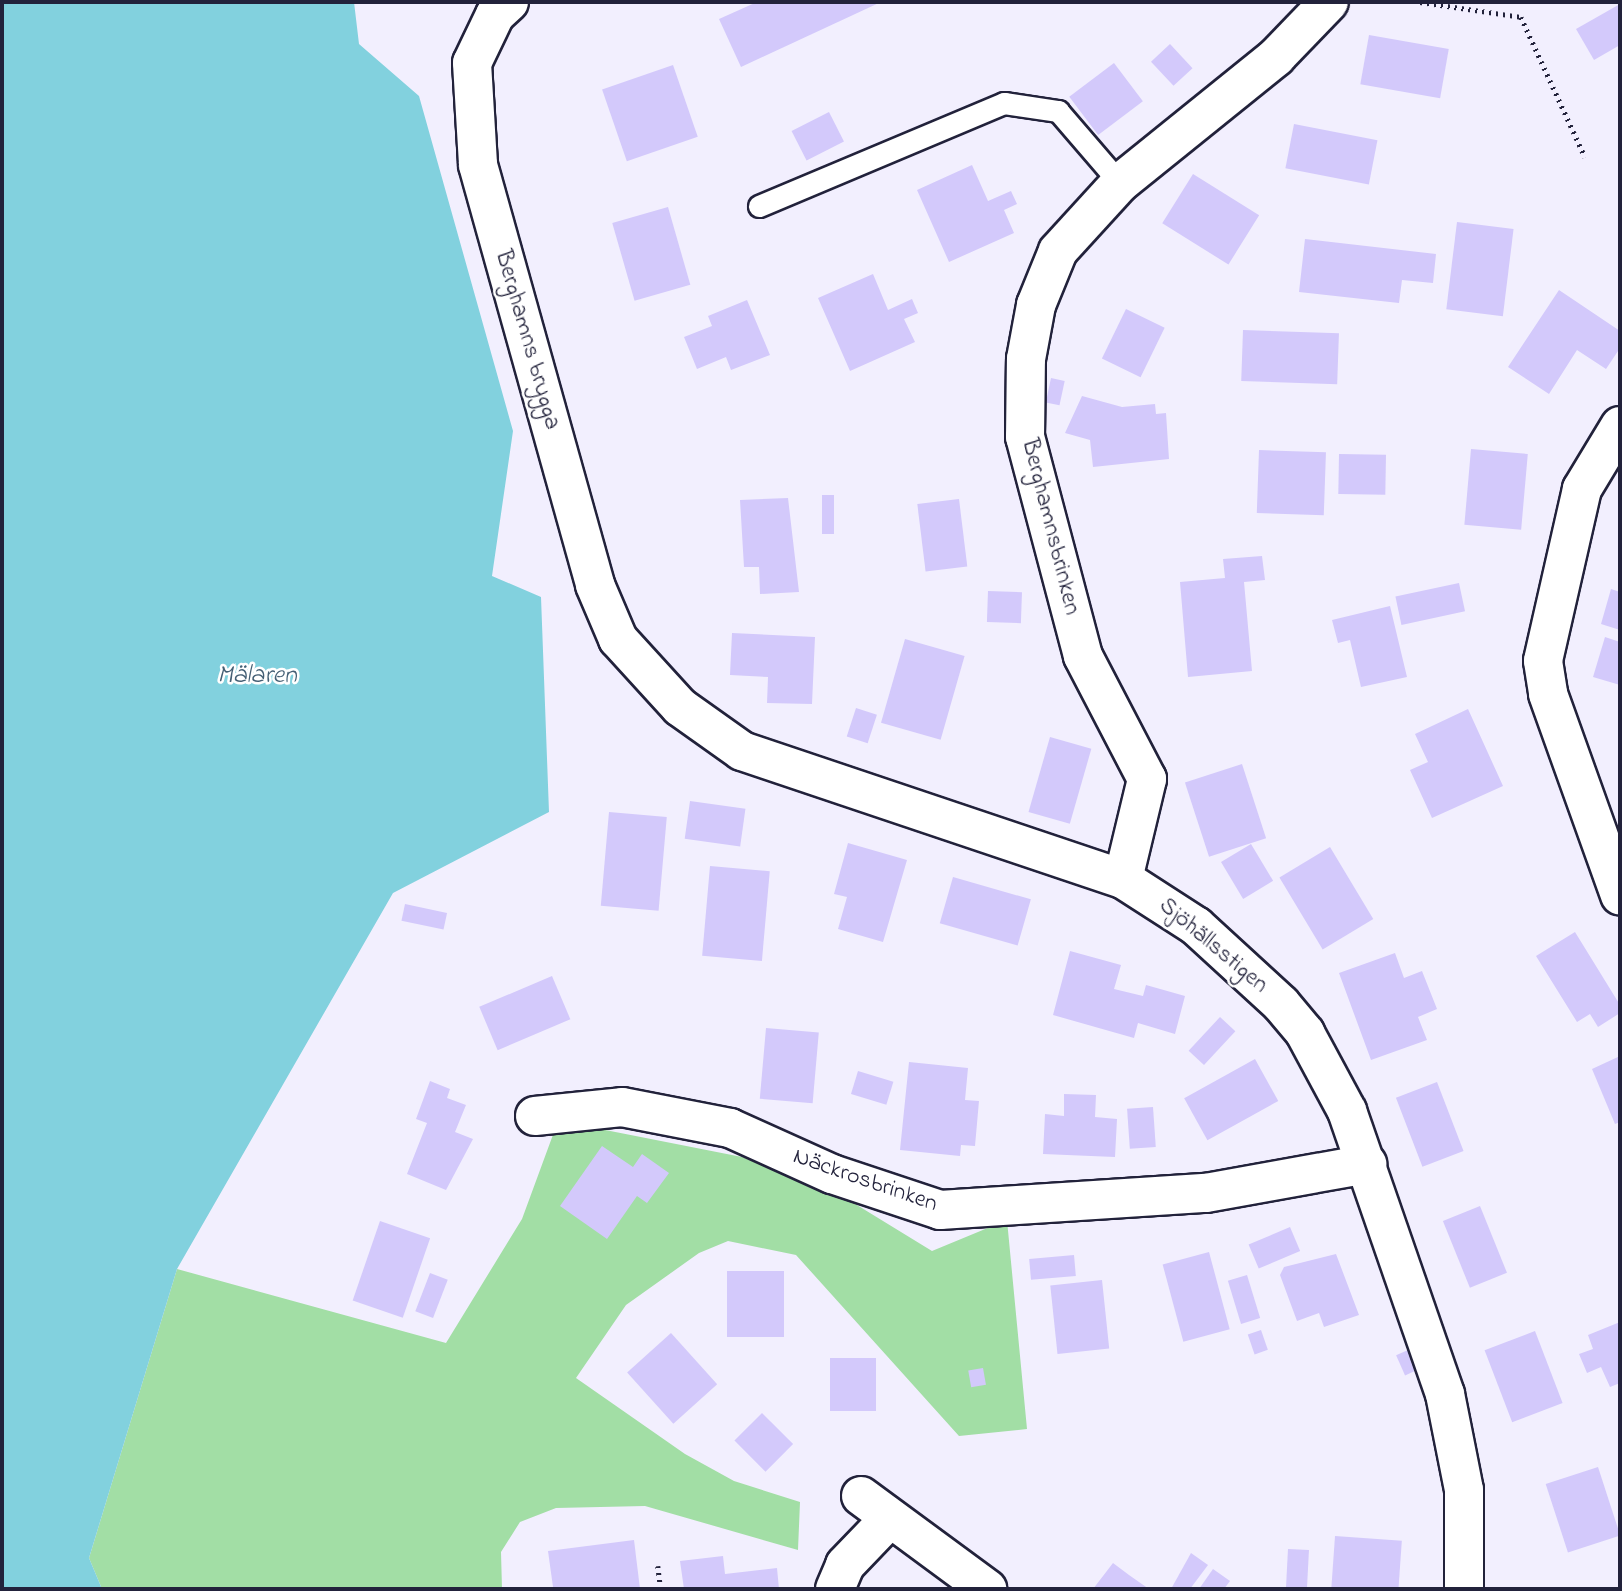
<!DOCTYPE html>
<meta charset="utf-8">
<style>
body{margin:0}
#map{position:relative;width:1622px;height:1591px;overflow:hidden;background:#f2effe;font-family:"Indie Flower",sans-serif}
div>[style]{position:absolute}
.green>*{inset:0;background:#a2dea5}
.water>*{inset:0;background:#82d1de}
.building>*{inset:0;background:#d3c9fb;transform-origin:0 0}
.path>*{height:4.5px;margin-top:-2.25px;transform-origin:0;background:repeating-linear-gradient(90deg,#22223b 0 2px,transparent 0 7px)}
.roads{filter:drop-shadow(2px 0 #22223b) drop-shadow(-2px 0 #22223b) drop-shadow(0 2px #22223b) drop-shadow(0 -2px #22223b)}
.lane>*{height:21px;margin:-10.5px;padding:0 10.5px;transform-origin:10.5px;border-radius:10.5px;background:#fff}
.street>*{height:38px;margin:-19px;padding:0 19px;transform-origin:19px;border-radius:19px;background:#fff}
span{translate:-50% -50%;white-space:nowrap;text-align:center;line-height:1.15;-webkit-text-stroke:5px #fff;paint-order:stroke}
.street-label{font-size:24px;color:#22223b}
.water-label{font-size:26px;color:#445f74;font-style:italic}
.frame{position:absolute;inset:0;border:4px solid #22223b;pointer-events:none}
</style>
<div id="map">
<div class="green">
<div style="clip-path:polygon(585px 1126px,742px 1157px,852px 1202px,932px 1251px,1007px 1220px,1027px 1429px,959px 1436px,796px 1255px,728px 1241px,699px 1253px,626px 1305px,576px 1378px,685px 1454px,734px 1481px,800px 1502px,798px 1550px,645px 1506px,556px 1508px,520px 1522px,501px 1552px,502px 1589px,102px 1589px,89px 1558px,177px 1269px,446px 1343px,522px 1219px,554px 1132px)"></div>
</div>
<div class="water">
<div style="clip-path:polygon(2px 2px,354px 2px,359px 44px,419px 96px,513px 431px,492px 576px,541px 597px,549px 812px,393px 893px,177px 1269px,89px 1558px,102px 1589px,2px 1589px)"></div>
</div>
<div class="building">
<div style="clip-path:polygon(757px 2px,881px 2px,741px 67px,719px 19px)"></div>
<div style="clip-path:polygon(1620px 4px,1620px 45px,1594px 60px,1576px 29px)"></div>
<div style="left:1369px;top:35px;width:81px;height:50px;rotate:10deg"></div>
<div style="left:1170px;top:44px;width:33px;height:26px;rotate:47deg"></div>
<div style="left:1114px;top:63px;width:48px;height:56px;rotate:53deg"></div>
<div style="left:673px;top:65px;width:76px;height:75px;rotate:71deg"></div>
<div style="left:829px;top:112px;width:33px;height:42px;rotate:63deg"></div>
<div style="left:1294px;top:124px;width:85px;height:45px;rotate:11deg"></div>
<div style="clip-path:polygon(972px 165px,988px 201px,1011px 191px,1017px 204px,1004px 210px,1014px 233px,949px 262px,917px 190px)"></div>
<div style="left:1193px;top:174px;width:78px;height:58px;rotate:32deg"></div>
<div style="left:668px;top:207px;width:81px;height:58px;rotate:74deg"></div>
<div style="left:1457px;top:222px;width:57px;height:88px;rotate:7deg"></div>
<div style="clip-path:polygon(1305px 239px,1436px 254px,1433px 283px,1402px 280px,1399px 303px,1299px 292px)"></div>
<div style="clip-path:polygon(873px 274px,888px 310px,912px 299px,918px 313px,904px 319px,915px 342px,850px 371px,818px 298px)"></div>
<div style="clip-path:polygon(1559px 290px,1620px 331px,1620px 348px,1606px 369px,1577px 350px,1549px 394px,1508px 367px)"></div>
<div style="clip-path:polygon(747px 300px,770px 355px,731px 370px,726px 357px,697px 369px,684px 337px,712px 326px,708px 316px)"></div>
<div style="left:1126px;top:309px;width:43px;height:55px;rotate:26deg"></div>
<div style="left:1243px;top:330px;width:96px;height:51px;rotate:2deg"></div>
<div style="left:1051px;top:378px;width:14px;height:25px;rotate:12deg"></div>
<div style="clip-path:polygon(1082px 396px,1122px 407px,1155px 404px,1156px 414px,1166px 413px,1169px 459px,1093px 467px,1090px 440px,1065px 433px)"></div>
<div style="left:1471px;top:449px;width:57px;height:76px;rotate:5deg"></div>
<div style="left:1259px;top:450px;width:67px;height:63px;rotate:2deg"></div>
<div style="left:1339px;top:454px;width:47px;height:40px;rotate:1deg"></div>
<div style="left:822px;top:495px;width:12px;height:39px"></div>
<div style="clip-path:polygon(788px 498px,799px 592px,760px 594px,759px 567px,744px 567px,740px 500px)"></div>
<div style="left:959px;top:499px;width:68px;height:42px;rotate:83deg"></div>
<div style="clip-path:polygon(1262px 556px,1265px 580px,1244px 582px,1252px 671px,1188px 677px,1180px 582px,1225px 578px,1223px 559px)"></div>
<div style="left:1459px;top:583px;width:29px;height:65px;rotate:78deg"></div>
<div style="clip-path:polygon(1611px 589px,1620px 592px,1620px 630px,1601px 624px)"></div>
<div style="left:988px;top:591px;width:34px;height:31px;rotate:2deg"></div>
<div style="clip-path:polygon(1390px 606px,1407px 677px,1361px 687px,1350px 640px,1338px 643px,1332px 620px)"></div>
<div style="clip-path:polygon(732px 633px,815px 637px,812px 704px,767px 703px,768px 677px,730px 675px)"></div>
<div style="clip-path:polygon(1605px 637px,1620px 642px,1620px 685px,1593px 677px)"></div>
<div style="left:905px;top:639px;width:62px;height:87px;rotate:16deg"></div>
<div style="left:856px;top:708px;width:22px;height:30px;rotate:18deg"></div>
<div style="clip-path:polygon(1468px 709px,1503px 786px,1432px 818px,1410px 770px,1428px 762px,1415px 734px)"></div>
<div style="left:1050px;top:737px;width:43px;height:78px;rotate:16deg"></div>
<div style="left:1242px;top:764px;width:78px;height:60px;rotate:72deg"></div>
<div style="left:690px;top:801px;width:56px;height:38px;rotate:8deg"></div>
<div style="left:609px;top:812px;width:58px;height:94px;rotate:5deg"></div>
<div style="clip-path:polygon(848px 843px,907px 860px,883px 942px,838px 929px,847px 897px,834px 894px)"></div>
<div style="left:1251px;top:844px;width:43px;height:35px;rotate:59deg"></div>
<div style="left:1330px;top:847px;width:84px;height:59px;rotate:59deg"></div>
<div style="left:710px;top:866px;width:60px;height:90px;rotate:5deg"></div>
<div style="left:953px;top:877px;width:81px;height:48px;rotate:16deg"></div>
<div style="left:405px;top:904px;width:43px;height:17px;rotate:12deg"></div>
<div style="clip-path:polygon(1575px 932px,1620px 1005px,1620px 1013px,1598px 1027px,1590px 1014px,1577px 1022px,1536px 956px)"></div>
<div style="clip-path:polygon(1070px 951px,1121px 965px,1114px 989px,1143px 996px,1146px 985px,1185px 996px,1175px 1034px,1138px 1023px,1134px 1038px,1053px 1015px)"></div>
<div style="clip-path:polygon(1395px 953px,1404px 978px,1422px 971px,1437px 1009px,1418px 1017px,1427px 1040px,1371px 1060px,1339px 973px)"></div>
<div style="left:552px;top:976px;width:47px;height:79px;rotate:67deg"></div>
<div style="left:1220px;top:1017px;width:21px;height:46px;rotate:43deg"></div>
<div style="left:766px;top:1028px;width:53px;height:71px;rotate:5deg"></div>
<div style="clip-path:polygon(1620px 1056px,1620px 1122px,1615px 1124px,1592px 1069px)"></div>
<div style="left:1255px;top:1059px;width:48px;height:81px;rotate:61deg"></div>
<div style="clip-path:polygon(909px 1062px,968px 1068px,965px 1100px,979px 1101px,975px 1146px,961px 1145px,960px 1156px,900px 1150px)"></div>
<div style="left:858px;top:1071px;width:37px;height:24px;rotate:17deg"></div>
<div style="clip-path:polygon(430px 1081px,450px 1089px,447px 1098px,466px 1105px,455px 1132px,473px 1139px,446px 1190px,407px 1174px,427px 1123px,416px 1119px)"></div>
<div style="left:1437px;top:1082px;width:74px;height:44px;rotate:69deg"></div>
<div style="clip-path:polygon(1064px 1094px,1096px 1095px,1095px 1117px,1117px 1119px,1115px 1157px,1043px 1154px,1045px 1114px,1064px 1116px)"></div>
<div style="left:1153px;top:1107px;width:40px;height:26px;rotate:86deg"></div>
<div style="clip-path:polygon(602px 1146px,633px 1167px,642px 1154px,669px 1173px,647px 1203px,637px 1196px,607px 1239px,560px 1206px)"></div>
<div style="left:1480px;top:1206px;width:72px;height:40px;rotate:68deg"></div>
<div style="left:380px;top:1221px;width:53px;height:84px;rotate:19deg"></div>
<div style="left:1290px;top:1227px;width:26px;height:45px;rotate:67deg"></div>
<div style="left:1209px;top:1252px;width:80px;height:48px;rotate:75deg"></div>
<div style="clip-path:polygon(1336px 1254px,1359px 1315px,1324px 1327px,1319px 1313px,1297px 1321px,1280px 1275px,1284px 1267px)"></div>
<div style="left:1074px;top:1255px;width:21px;height:45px;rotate:85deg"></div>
<div style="left:727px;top:1271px;width:57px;height:66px"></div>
<div style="left:430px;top:1273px;width:19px;height:41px;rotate:21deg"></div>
<div style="left:1247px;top:1275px;width:45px;height:20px;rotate:73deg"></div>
<div style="left:1102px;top:1280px;width:69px;height:52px;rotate:84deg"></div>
<div style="clip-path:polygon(1620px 1322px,1620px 1383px,1610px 1387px,1601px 1367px,1587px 1373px,1579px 1354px,1593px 1349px,1588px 1335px)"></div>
<div style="left:1261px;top:1330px;width:21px;height:14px;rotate:71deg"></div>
<div style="left:1535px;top:1331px;width:77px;height:54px;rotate:69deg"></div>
<div style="left:671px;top:1333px;width:69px;height:59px;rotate:48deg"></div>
<div style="left:1408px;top:1350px;width:22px;height:13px;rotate:66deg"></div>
<div style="left:830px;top:1358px;width:46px;height:53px"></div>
<div style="left:983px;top:1368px;width:17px;height:15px;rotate:80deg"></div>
<div style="left:762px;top:1413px;width:44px;height:39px;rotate:45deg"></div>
<div style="left:1598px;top:1467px;width:72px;height:55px;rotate:72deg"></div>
<div style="left:1335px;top:1536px;width:67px;height:53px;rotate:4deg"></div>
<div style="clip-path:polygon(634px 1540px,640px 1589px,553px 1587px,548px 1551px)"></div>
<div style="left:1288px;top:1549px;width:21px;height:40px;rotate:3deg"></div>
<div style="clip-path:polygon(1191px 1553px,1208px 1565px,1190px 1589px,1171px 1589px)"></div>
<div style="clip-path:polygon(723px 1556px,725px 1574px,777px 1568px,779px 1589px,684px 1589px,680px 1561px)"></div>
<div style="clip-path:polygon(1113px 1563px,1129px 1575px,1149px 1589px,1093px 1589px)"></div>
<div style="clip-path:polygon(1213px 1569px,1230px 1581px,1224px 1589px,1199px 1589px)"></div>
</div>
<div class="path">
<div style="left:1420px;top:2px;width:102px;rotate:8.4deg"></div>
<div style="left:1521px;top:17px;width:154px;rotate:65.4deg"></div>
<div style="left:658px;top:1566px;width:23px;rotate:83deg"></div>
</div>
<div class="roads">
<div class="lane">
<div style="left:759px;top:206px;width:266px;rotate:-22.8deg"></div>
<div style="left:1004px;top:103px;width:55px;rotate:8.4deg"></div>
<div style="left:1058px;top:111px;width:95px;rotate:49.3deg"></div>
</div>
<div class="street">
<div style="left:509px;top:2px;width:19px;rotate:137deg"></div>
<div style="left:495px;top:15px;width:53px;rotate:115.6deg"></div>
<div style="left:472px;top:63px;width:102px;rotate:86.6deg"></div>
<div style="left:478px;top:165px;width:436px;rotate:74.4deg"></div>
<div style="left:595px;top:585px;width:59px;rotate:66.9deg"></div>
<div style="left:618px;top:639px;width:92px;rotate:47.6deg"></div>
<div style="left:680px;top:707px;width:76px;rotate:35.4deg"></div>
<div style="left:742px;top:751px;width:402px;rotate:18.6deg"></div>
<div style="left:1123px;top:879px;width:87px;rotate:32.8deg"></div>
<div style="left:1196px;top:926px;width:115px;rotate:42.5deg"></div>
<div style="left:1281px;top:1004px;width:38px;rotate:50deg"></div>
<div style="left:1305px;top:1033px;width:89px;rotate:61.7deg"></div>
<div style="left:1347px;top:1111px;width:299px;rotate:70.9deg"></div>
<div style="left:1445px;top:1394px;width:98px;rotate:78.8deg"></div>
<div style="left:1464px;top:1490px;width:99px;rotate:90deg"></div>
<div style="left:1620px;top:426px;width:74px;rotate:121.1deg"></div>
<div style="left:1582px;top:489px;width:176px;rotate:102.8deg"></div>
<div style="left:1543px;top:661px;width:33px;rotate:81deg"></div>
<div style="left:1548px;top:694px;width:214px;rotate:70.3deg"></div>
<div style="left:1123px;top:879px;width:103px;rotate:-76.5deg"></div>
<div style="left:1147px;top:779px;width:139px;rotate:-117.5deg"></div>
<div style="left:1083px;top:656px;width:227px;rotate:-104.8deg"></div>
<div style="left:1025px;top:437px;width:78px;rotate:-89.3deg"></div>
<div style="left:1026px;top:359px;width:55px;rotate:-79.5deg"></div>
<div style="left:1036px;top:305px;width:58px;rotate:-67.8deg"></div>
<div style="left:1058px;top:251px;width:92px;rotate:-47.6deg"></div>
<div style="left:1120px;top:183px;width:201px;rotate:-38.9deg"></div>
<div style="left:1276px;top:57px;width:76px;rotate:-46.1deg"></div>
<div style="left:535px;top:1116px;width:87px;rotate:-5.9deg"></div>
<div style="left:622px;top:1107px;width:110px;rotate:11deg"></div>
<div style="left:730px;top:1128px;width:112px;rotate:24.3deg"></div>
<div style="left:832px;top:1174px;width:114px;rotate:18.4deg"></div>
<div style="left:940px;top:1210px;width:267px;rotate:-3.7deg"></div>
<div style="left:1206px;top:1193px;width:164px;rotate:-10.2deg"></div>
<div style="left:861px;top:1496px;width:157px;rotate:36.4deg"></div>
<div style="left:835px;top:1589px;width:26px;rotate:-67deg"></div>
<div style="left:845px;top:1565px;width:65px;rotate:-46.2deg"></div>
</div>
</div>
<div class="street-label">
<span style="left:527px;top:340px;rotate:74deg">Berghamns brygga</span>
<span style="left:1050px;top:527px;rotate:76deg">Berghamnsbrinken</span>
<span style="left:1213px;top:946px;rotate:40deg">Sjöhällsstigen</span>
<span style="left:865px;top:1181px;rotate:19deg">Näckrosbrinken</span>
</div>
<div class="water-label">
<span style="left:257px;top:677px">Mälaren</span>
</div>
<div class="frame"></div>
</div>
